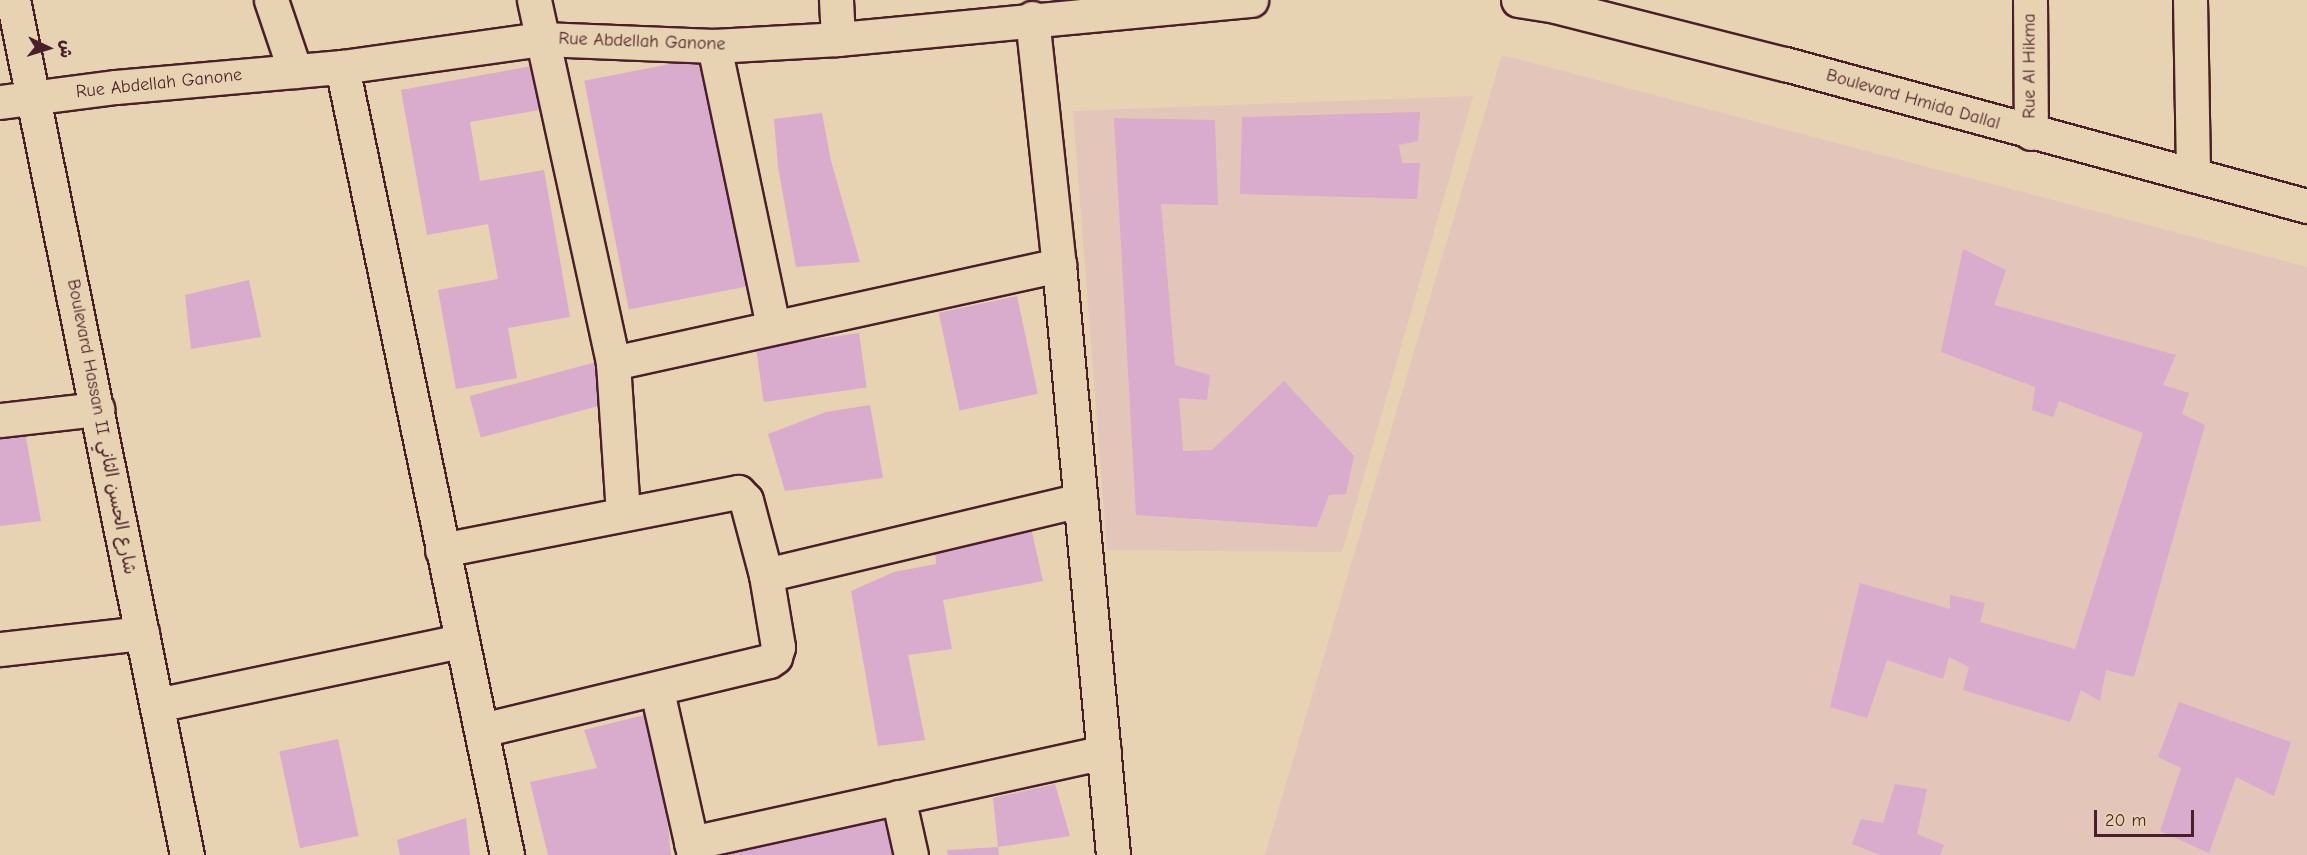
<!DOCTYPE html>
<meta charset="utf-8">
<style>
body{margin:0}
#map{position:relative;width:2307px;height:855px;overflow:hidden;background:#e7d2b1;font-family:"Comic Neue","Playpen Sans Arabic",sans-serif}
div>[style]{position:absolute}
.built>*{inset:0;background:#e3c6b9}
.building>*{inset:0;background:#d9abcd;transform-origin:0 0}
.roads{filter:drop-shadow(2px 0 #4a1f2b) drop-shadow(-2px 0 #4a1f2b) drop-shadow(0 2px #4a1f2b) drop-shadow(0 -2px #4a1f2b)}
.street>*{height:33px;margin:-16.5px;padding:0 16.5px;transform-origin:16.5px;border-radius:16.5px;background:#e7d2b1}
.secondary>*{height:33px;margin:-16.5px;padding:0 16.5px;transform-origin:16.5px;border-radius:16.5px;background:#e7d2b1}
.primary>*{height:33px;margin:-16.5px;padding:0 16.5px;transform-origin:16.5px;border-radius:16.5px;background:#e7d2b1}
span{translate:-50% -50%;white-space:nowrap;text-align:center;line-height:1.15;-webkit-text-stroke:5px #e7d2b1;paint-order:stroke}
.street-label{font-size:18px;color:#4a1f2b}
.north{position:absolute;left:18px;top:18px;width:60px;height:60px;-webkit-text-stroke:4px #e7d2b1;paint-order:stroke;rotate:94deg;font-size:16px;font-weight:700;line-height:24px;text-align:center;color:#4a1f2b}
.north::after{content:'';display:block;margin:auto;width:21px;height:27px;background:#4a1f2b;clip-path:polygon(50% 0,100% 100%,50% 72%,0 100%)}
.scale{position:absolute;left:2094px;top:810px;width:100px;height:27px;box-sizing:border-box;border:3px solid #4a1f2b;border-top:0;padding-left:8px;font-size:18px;line-height:21px;white-space:nowrap;color:#4a1f2b;-webkit-text-stroke:4px #e7d2b1;paint-order:stroke}
</style>
<div id="map">
<div class="built">
<div style="clip-path:polygon(1502px 55px,2307px 267px,2307px 855px,1265px 855px)"></div>
<div style="clip-path:polygon(1473px 96px,1342px 552px,1107px 550px,1073px 111px)"></div>
</div>
<div class="building">
<div style="left:706px;top:57px;width:233px;height:124px;rotate:79deg"></div>
<div style="clip-path:polygon(537px 65px,545px 109px,470px 122px,480px 181px,544px 170px,570px 317px,508px 328px,517px 378px,456px 389px,438px 290px,498px 279px,488px 224px,427px 235px,401px 90px)"></div>
<div style="clip-path:polygon(1420px 112px,1418px 141px,1399px 145px,1402px 163px,1420px 163px,1417px 199px,1240px 194px,1242px 117px)"></div>
<div style="clip-path:polygon(822px 113px,831px 161px,860px 262px,796px 267px,778px 167px,774px 119px)"></div>
<div style="clip-path:polygon(1114px 118px,1215px 120px,1218px 205px,1161px 204px,1175px 365px,1210px 375px,1207px 400px,1179px 398px,1183px 451px,1212px 450px,1284px 381px,1354px 456px,1346px 494px,1329px 495px,1317px 527px,1136px 515px)"></div>
<div style="clip-path:polygon(1963px 249px,2006px 270px,1994px 305px,2176px 355px,2163px 385px,2189px 393px,2182px 414px,2205px 425px,2134px 677px,2106px 670px,2100px 701px,2081px 690px,2070px 722px,1963px 690px,1969px 667px,1949px 657px,1943px 679px,1887px 660px,1867px 718px,1830px 707px,1860px 583px,1950px 609px,1950px 595px,1985px 603px,1980px 622px,2075px 649px,2143px 433px,2059px 401px,2053px 417px,2032px 410px,2035px 387px,1941px 352px)"></div>
<div style="clip-path:polygon(249px 280px,261px 337px,191px 349px,185px 295px)"></div>
<div style="left:1017px;top:296px;width:100px;height:80px;rotate:78deg"></div>
<div style="left:859px;top:333px;width:55px;height:104px;rotate:82deg"></div>
<div style="left:600px;top:361px;width:43px;height:135px;rotate:75deg"></div>
<div style="clip-path:polygon(870px 405px,883px 478px,785px 491px,768px 434px,826px 412px)"></div>
<div style="clip-path:polygon(25px 432px,41px 521px,0 526px,0 434px)"></div>
<div style="clip-path:polygon(1031px 528px,1043px 581px,943px 600px,952px 649px,908px 655px,925px 740px,878px 746px,851px 591px,894px 572px,936px 564px,935px 544px)"></div>
<div style="clip-path:polygon(2179px 702px,2291px 742px,2274px 796px,2236px 777px,2209px 853px,2160px 831px,2181px 768px,2158px 757px)"></div>
<div style="clip-path:polygon(648px 714px,666px 808px,671px 855px,548px 855px,530px 782px,597px 768px,584px 730px)"></div>
<div style="left:338px;top:739px;width:99px;height:60px;rotate:78deg"></div>
<div style="clip-path:polygon(1055px 784px,1070px 836px,998px 847px,993px 798px)"></div>
<div style="clip-path:polygon(1895px 784px,1927px 789px,1917px 834px,1944px 845px,1940px 855px,1881px 855px,1852px 844px,1861px 819px,1883px 823px)"></div>
<div style="clip-path:polygon(886px 812px,896px 855px,731px 855px,730px 850px)"></div>
<div style="clip-path:polygon(466px 818px,470px 855px,400px 855px,397px 840px)"></div>
<div style="clip-path:polygon(998px 847px,999px 855px,948px 855px,947px 850px)"></div>
</div>
<div class="roads">
<div class="street">
<div style="left:271px;top:0;width:75px;rotate:71.3deg"></div>
<div style="left:534px;top:0;width:371px;rotate:77.7deg"></div>
<div style="left:613px;top:363px;width:149px;rotate:86.2deg"></div>
<div style="left:836px;top:0;width:39px;rotate:87deg"></div>
<div style="left:2030px;top:0;width:133px;rotate:89.6deg"></div>
<div style="left:2190px;top:0;width:175px;rotate:89deg"></div>
<div style="left:1032px;top:18px;width:248px;rotate:83.8deg"></div>
<div style="left:1059px;top:265px;width:592px;rotate:84.77deg"></div>
<div style="left:714px;top:46px;width:285px;rotate:78.1deg"></div>
<div style="left:342px;top:67px;width:805px;rotate:78.17deg"></div>
<div style="left:613px;top:363px;width:457px;rotate:-12.4deg"></div>
<div style="left:0;top:420px;width:98px;rotate:-6.5deg"></div>
<div style="left:442px;top:550px;width:302px;rotate:-11.1deg"></div>
<div style="left:738px;top:492px;width:11px;rotate:45deg"></div>
<div style="left:746px;top:500px;width:78px;rotate:75.1deg"></div>
<div style="left:766px;top:575px;width:73px;rotate:80.5deg"></div>
<div style="left:778px;top:647px;width:10px;rotate:107deg"></div>
<div style="left:775px;top:657px;width:7px;rotate:146deg"></div>
<div style="left:769px;top:661px;width:295px;rotate:166.5deg"></div>
<div style="left:766px;top:575px;width:323px;rotate:-13.4deg"></div>
<div style="left:0;top:649px;width:143px;rotate:-6.4deg"></div>
<div style="left:657px;top:691px;width:168px;rotate:77.3deg"></div>
<div style="left:157px;top:705px;width:310px;rotate:-11.9deg"></div>
<div style="left:898px;top:797px;width:59px;rotate:77.4deg"></div>
<div style="left:691px;top:843px;width:423px;rotate:-12.4deg"></div>
</div>
<div class="secondary">
<div style="left:1518px;top:0;width:37px;rotate:9deg"></div>
<div style="left:1555px;top:6px;width:237px;rotate:14.2deg"></div>
<div style="left:1785px;top:64px;width:541px;rotate:15.22deg"></div>
<div style="left:0;top:102px;width:117px;rotate:-7.4deg"></div>
<div style="left:116px;top:87px;width:227px;rotate:-5.1deg"></div>
<div style="left:342px;top:67px;width:202px;rotate:-8deg"></div>
<div style="left:542px;top:39px;width:172px;rotate:2.3deg"></div>
<div style="left:714px;top:46px;width:124px;rotate:-3.2deg"></div>
<div style="left:838px;top:39px;width:415px;rotate:-5.4deg"></div>
</div>
<div class="primary">
<div style="left:13px;top:0;width:873px;rotate:78.5deg"></div>
</div>
</div>
<div class="street-label">
<span style="left:642px;top:42px;rotate:2deg">Rue Abdellah Ganone</span>
<span style="left:2030px;top:66px;rotate:-90deg">Rue Al Hikma</span>
<span style="left:159px;top:84px;rotate:-6deg">Rue Abdellah Ganone</span>
<span style="left:1913px;top:100px;rotate:16deg">Boulevard Hmida Dallal</span>
<span style="left:101px;top:427px;rotate:79deg">Boulevard Hassan II شارع الحسن الثاني</span>
</div>
<div class="north">ش</div>
<div class="scale">20 m</div>
</div>
